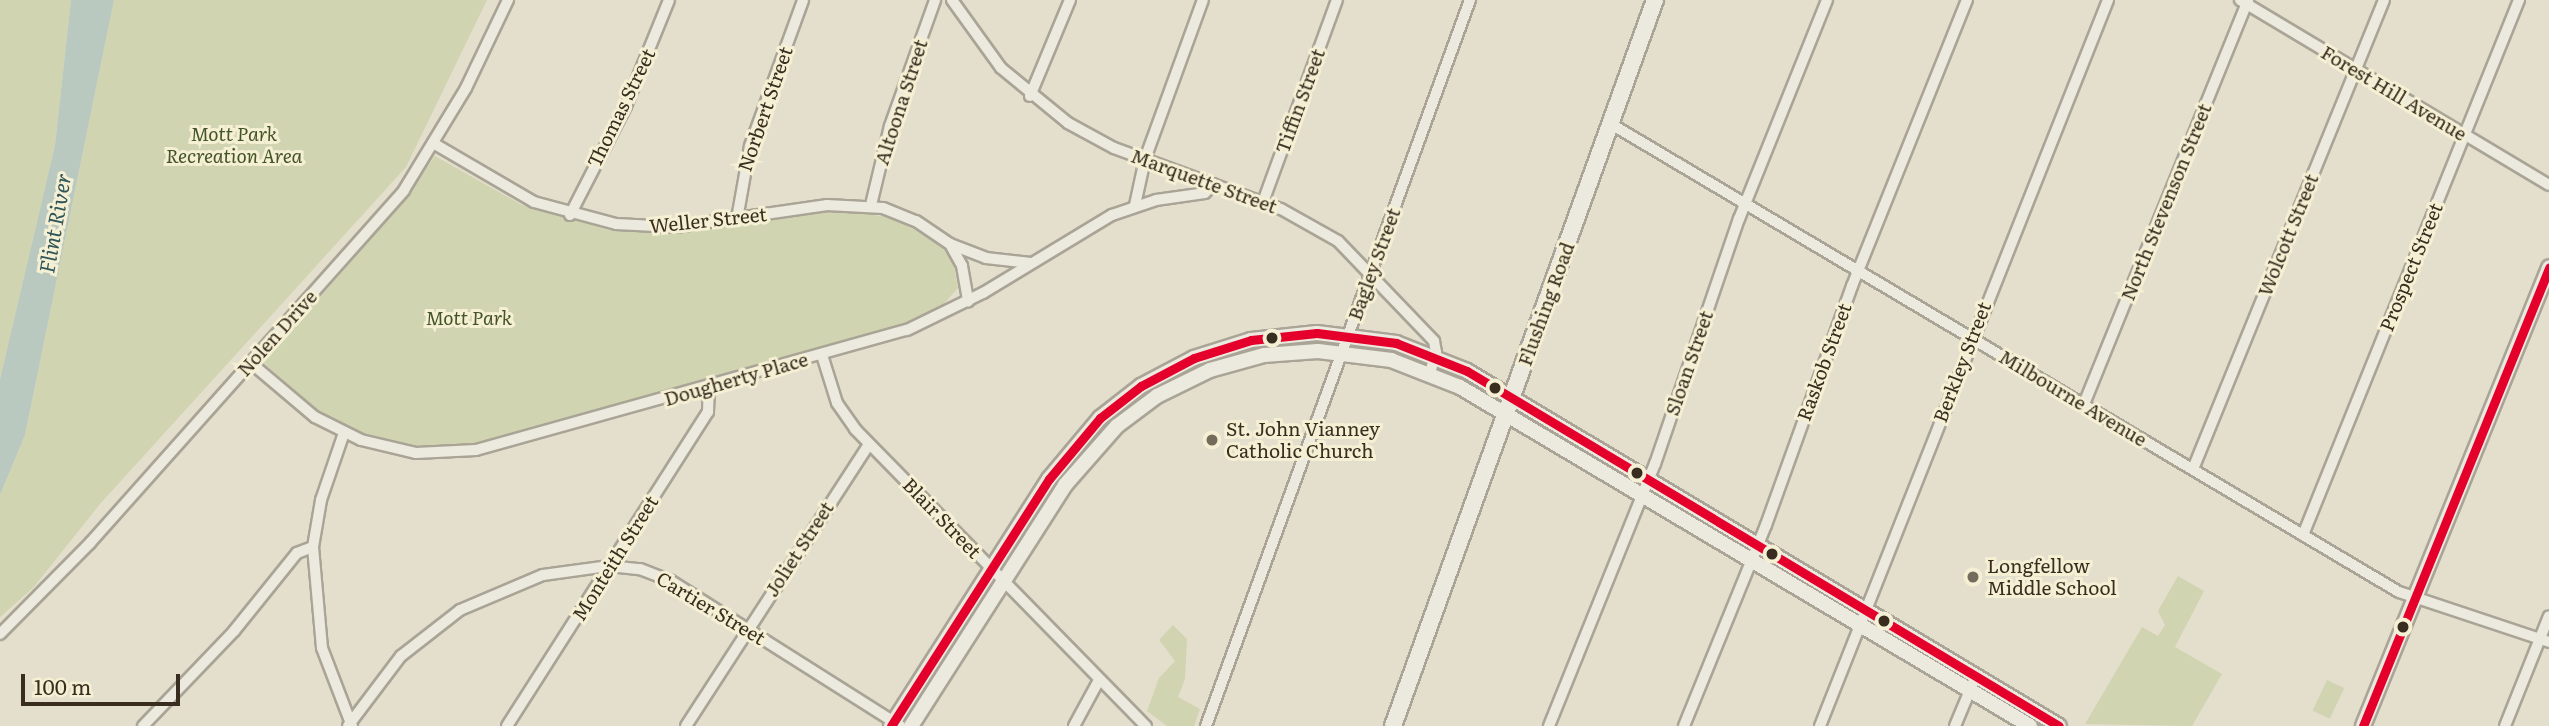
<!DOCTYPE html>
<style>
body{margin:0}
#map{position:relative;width:2549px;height:726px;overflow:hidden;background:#e4dfcd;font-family:Literata,serif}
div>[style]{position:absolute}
.green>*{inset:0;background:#d0d4b0;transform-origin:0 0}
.water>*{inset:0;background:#b9c9c0}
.roads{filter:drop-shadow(2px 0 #a9a496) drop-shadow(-2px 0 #a9a496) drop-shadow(0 2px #a9a496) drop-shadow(0 -2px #a9a496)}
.minor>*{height:10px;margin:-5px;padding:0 5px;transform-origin:5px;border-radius:5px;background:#ece9df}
.tertiary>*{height:14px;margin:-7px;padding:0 7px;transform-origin:7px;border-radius:7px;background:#ece9df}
.secondary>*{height:16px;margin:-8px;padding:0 8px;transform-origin:8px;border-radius:8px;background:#ece9df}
.bus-1>*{height:9px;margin:-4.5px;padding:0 4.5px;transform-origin:4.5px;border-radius:4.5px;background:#e4002b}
.dots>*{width:19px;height:19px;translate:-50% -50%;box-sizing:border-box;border:4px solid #f5efd4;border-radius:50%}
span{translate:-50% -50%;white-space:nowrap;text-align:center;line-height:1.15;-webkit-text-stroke:6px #f5efd4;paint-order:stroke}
.street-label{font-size:19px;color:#382d1f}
.park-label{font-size:19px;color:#435426;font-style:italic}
.poi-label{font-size:19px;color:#382d1f}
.left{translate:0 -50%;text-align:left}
.water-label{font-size:21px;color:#2e5557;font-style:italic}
.scale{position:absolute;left:21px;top:674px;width:159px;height:32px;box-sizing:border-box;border:4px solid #382d1f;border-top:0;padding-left:9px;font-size:21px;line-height:24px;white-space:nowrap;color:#382d1f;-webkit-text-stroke:5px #f5efd4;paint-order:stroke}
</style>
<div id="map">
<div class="green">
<div style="clip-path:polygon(0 0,71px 0,55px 145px,0 379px)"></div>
<div style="clip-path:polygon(114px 0,487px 0,406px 167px,100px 504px,33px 588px,0 617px,0 495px,25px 435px)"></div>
<div style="clip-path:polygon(435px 156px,522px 205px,612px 231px,690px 232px,841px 210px,894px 218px,940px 245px,953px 261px,958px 288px,940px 308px,915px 321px,479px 444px,409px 446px,357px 433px,313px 407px,263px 362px,388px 220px)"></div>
<div style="clip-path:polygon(2178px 576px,2204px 591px,2175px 647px,2222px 674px,2192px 726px,2085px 724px,2142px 627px,2158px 636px,2165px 625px,2158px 611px)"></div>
<div style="clip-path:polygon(1173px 625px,1187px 639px,1185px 679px,1178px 697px,1200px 709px,1194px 726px,1167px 726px,1147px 711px,1159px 678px,1175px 661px,1159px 640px)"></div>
<div style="left:2327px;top:680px;width:19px;height:34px;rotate:25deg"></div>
</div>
<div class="water">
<div style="clip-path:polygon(71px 0,114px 0,25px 435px,0 495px,0 379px,55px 145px)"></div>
</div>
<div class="roads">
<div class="minor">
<div style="left:952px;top:0;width:84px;rotate:54.2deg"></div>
<div style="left:1001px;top:68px;width:87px;rotate:39.4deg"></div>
<div style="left:1068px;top:123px;width:52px;rotate:28.5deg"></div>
<div style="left:1114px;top:148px;width:178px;rotate:20.1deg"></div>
<div style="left:1281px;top:209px;width:65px;rotate:29.3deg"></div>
<div style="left:1338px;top:241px;width:139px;rotate:46.2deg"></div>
<div style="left:1434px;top:341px;width:11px;rotate:80deg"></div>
<div style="left:1436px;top:352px;width:22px;rotate:106deg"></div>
<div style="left:2240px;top:0;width:360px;rotate:30.9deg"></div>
<div style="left:1030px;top:96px;width:104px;rotate:-67.4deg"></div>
<div style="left:1611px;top:124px;width:916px;rotate:30.71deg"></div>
<div style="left:2399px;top:592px;width:158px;rotate:18.4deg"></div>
<div style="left:433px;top:143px;width:117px;rotate:30.3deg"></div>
<div style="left:534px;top:202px;width:85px;rotate:15deg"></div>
<div style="left:616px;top:224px;width:59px;rotate:2.9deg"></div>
<div style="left:675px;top:227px;width:154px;rotate:-8.2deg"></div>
<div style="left:827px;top:205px;width:56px;rotate:3.1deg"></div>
<div style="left:883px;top:208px;width:35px;rotate:22deg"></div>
<div style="left:916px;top:221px;width:41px;rotate:34.1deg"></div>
<div style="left:950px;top:244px;width:25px;rotate:61deg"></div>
<div style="left:962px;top:266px;width:36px;rotate:80deg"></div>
<div style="left:1263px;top:202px;width:215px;rotate:-69.9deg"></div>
<div style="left:871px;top:205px;width:81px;rotate:-76.5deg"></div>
<div style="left:890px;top:126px;width:134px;rotate:-70.3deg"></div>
<div style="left:1135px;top:205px;width:47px;rotate:-77.7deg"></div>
<div style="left:1145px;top:159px;width:169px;rotate:-70deg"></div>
<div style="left:570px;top:215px;width:123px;rotate:-62.8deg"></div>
<div style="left:626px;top:106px;width:114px;rotate:-67.9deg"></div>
<div style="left:737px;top:219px;width:74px;rotate:-79.9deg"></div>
<div style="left:750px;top:146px;width:155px;rotate:-70deg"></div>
<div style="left:950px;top:244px;width:39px;rotate:21deg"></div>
<div style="left:986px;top:258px;width:45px;rotate:6.3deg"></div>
<div style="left:822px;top:355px;width:50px;rotate:72.6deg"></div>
<div style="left:837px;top:403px;width:32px;rotate:55deg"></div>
<div style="left:855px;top:429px;width:416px;rotate:45.6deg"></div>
<div style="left:251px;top:363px;width:84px;rotate:40.2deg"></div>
<div style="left:315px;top:417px;width:51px;rotate:26.6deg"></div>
<div style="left:361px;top:440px;width:57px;rotate:13.3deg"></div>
<div style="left:416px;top:453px;width:60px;rotate:-2.9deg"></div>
<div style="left:476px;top:450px;width:447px;rotate:-15.6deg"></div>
<div style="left:907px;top:330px;width:85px;rotate:-26deg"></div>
<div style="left:983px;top:293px;width:151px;rotate:-31.2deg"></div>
<div style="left:1112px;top:215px;width:46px;rotate:-18.8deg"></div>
<div style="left:1156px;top:200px;width:49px;rotate:-8.1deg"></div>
<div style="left:1205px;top:193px;width:12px;rotate:-48deg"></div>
<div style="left:2084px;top:404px;width:436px;rotate:-67.9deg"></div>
<div style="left:2193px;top:469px;width:506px;rotate:-67.84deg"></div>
<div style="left:2303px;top:535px;width:577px;rotate:-68.01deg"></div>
<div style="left:313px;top:547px;width:101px;rotate:84.9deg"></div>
<div style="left:322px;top:648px;width:84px;rotate:69deg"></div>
<div style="left:0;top:634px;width:128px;rotate:-45.3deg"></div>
<div style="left:90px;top:543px;width:472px;rotate:-48.3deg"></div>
<div style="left:404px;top:190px;width:119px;rotate:-58.7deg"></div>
<div style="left:466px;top:88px;width:98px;rotate:-64.5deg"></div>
<div style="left:143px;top:726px;width:132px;rotate:-46.2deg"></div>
<div style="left:234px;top:631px;width:100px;rotate:-51.1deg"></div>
<div style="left:297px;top:553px;width:17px;rotate:-21deg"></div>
<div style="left:313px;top:547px;width:48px;rotate:-80.3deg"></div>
<div style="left:321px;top:500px;width:71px;rotate:-71.1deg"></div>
<div style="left:348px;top:726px;width:88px;rotate:-52.9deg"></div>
<div style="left:401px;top:656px;width:75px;rotate:-37.9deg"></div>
<div style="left:460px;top:610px;width:90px;rotate:-22.9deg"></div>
<div style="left:543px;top:575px;width:67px;rotate:-7.8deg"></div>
<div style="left:609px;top:566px;width:31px;rotate:6deg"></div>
<div style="left:640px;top:569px;width:33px;rotate:21deg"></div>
<div style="left:671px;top:581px;width:271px;rotate:32.3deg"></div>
<div style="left:507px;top:726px;width:373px;rotate:-57.4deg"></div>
<div style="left:708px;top:412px;width:26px;rotate:-88deg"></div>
<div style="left:686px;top:726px;width:336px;rotate:-57deg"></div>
<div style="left:1074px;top:726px;width:52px;rotate:-61.5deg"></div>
<div style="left:1206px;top:726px;width:773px;rotate:-70.02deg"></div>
<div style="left:1549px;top:726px;width:283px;rotate:-68deg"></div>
<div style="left:1655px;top:464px;width:259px;rotate:-71.1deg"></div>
<div style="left:1739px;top:219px;width:236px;rotate:-68.1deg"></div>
<div style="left:1684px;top:726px;width:217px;rotate:-67.8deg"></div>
<div style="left:1766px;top:525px;width:254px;rotate:-70.2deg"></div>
<div style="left:1852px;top:286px;width:308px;rotate:-68.1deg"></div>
<div style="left:1820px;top:726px;width:781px;rotate:-68.36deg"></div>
<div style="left:1955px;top:726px;width:47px;rotate:-67.3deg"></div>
<div style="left:2505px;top:726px;width:118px;rotate:-68.2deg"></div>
</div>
<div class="tertiary">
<div style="left:891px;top:726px;width:293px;rotate:-57.4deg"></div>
<div style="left:1049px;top:479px;width:80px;rotate:-50.1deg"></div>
<div style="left:1100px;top:418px;width:52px;rotate:-38deg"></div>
<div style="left:1141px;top:386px;width:60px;rotate:-27.8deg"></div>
<div style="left:1194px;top:358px;width:60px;rotate:-17.5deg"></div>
<div style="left:1251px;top:340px;width:66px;rotate:-6.1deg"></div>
<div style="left:1317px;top:333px;width:80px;rotate:7.2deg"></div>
<div style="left:1396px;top:343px;width:76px;rotate:21.5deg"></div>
<div style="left:1467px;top:371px;width:690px;rotate:30.95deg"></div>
<div style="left:911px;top:726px;width:286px;rotate:-57.4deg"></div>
<div style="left:1065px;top:485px;width:79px;rotate:-48.6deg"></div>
<div style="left:1117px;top:426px;width:50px;rotate:-36.9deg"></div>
<div style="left:1157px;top:396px;width:59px;rotate:-26.1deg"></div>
<div style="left:1210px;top:370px;width:56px;rotate:-15.5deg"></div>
<div style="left:1264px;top:355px;width:54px;rotate:-4.2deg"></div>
<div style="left:1318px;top:351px;width:74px;rotate:7deg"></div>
<div style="left:1391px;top:360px;width:74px;rotate:21.4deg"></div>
<div style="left:1460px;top:387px;width:663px;rotate:30.74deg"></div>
<div style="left:2363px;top:726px;width:495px;rotate:-67.9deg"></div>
</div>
<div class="secondary">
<div style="left:1393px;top:726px;width:772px;rotate:-70.16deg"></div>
</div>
</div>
<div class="bus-1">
<div style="left:891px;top:726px;width:293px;rotate:-57.4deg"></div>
<div style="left:1049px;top:479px;width:80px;rotate:-50.1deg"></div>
<div style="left:1100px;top:418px;width:52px;rotate:-38deg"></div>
<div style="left:1141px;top:386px;width:60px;rotate:-27.8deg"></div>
<div style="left:1194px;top:358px;width:60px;rotate:-17.5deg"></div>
<div style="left:1251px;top:340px;width:66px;rotate:-6.1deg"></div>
<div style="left:1317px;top:333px;width:80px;rotate:7.2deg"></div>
<div style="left:1396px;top:343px;width:76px;rotate:21.5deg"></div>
<div style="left:1467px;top:371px;width:690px;rotate:30.95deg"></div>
<div style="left:2363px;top:726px;width:495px;rotate:-67.9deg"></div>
</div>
<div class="dots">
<div style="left:1272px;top:338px;background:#382d1f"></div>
<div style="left:1495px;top:388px;background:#382d1f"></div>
<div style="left:1212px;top:440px;background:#746b5c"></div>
<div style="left:1637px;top:473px;background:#382d1f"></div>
<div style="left:1772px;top:554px;background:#382d1f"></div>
<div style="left:1973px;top:577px;background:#746b5c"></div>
<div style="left:1884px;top:621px;background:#382d1f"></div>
<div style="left:2403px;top:627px;background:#382d1f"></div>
</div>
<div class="street-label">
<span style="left:2394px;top:93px;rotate:31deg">Forest Hill Avenue</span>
<span style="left:1300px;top:101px;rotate:-70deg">Tiffin Street</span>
<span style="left:901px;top:102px;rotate:-72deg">Altoona Street</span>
<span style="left:621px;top:108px;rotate:-64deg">Thomas Street</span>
<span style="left:765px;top:109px;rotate:-71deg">Norbert Street</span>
<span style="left:1204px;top:181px;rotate:20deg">Marquette Street</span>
<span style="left:2166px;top:202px;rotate:-68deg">North Stevenson Street</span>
<span style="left:708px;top:220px;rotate:-6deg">Weller Street</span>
<span style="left:2288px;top:235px;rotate:-68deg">Wolcott Street</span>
<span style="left:1374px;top:264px;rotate:-70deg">Bagley Street</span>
<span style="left:2411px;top:267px;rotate:-68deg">Prospect Street</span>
<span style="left:1546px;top:304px;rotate:-70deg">Flushing Road</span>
<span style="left:277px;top:333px;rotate:-48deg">Nolen Drive</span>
<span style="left:1824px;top:362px;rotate:-70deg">Raskob Street</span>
<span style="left:1962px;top:362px;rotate:-69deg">Berkley Street</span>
<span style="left:1689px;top:363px;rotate:-71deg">Sloan Street</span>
<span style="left:736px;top:379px;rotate:-16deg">Dougherty Place</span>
<span style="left:2073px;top:398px;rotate:31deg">Milbourne Avenue</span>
<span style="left:942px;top:518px;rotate:46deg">Blair Street</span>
<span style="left:799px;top:549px;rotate:-57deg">Joliet Street</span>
<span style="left:615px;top:558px;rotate:-58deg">Monteith Street</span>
<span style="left:711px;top:608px;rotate:31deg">Cartier Street</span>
</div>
<div class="park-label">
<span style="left:234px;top:145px">Mott Park<br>Recreation Area</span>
<span style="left:469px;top:318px">Mott Park</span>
</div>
<div class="poi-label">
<span class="left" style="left:1226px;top:440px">St. John Vianney<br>Catholic Church</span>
<span class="left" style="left:1987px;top:577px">Longfellow<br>Middle School</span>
</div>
<div class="water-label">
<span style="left:54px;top:223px;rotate:-80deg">Flint River</span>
</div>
<div class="scale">100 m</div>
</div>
